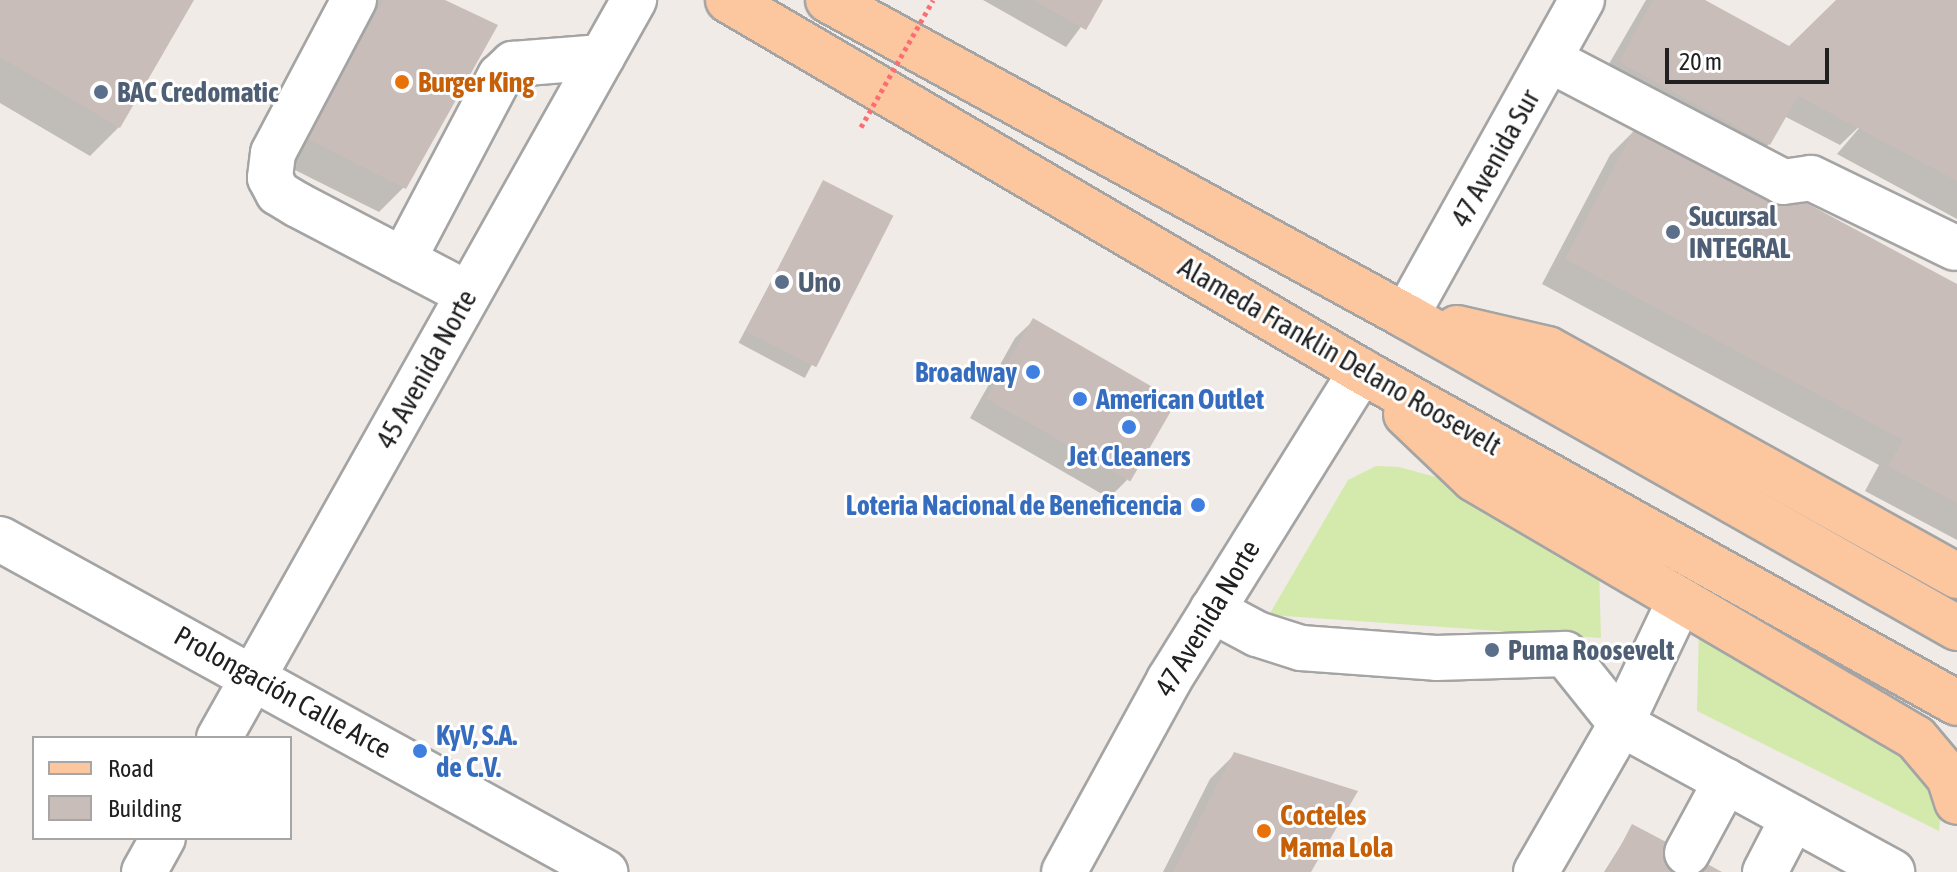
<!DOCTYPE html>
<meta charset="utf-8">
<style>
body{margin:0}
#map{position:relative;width:1957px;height:872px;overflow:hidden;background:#f0ebe6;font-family:"Asap Condensed",sans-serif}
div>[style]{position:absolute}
.grass>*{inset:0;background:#d3eaac}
.shadow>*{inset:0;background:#0003;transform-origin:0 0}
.building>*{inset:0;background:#c8bdb9;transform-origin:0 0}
.roads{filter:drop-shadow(2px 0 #a4a4a4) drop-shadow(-2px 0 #a4a4a4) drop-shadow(0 2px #a4a4a4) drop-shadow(0 -2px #a4a4a4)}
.minor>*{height:44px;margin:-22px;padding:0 22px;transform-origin:22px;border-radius:22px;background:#fff}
.major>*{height:44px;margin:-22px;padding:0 22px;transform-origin:22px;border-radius:22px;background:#fcc79f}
.path-bridge>*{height:5px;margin-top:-2.5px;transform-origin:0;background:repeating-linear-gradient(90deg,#fa6d72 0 4px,transparent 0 8px)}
.dots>*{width:22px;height:22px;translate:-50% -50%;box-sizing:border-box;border:4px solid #fff;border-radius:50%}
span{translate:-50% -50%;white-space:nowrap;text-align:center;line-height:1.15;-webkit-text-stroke:6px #fff;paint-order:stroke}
.food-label{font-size:28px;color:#c56008;font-weight:700}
.left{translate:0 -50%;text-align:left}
.service-label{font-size:28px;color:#4e5e75;font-weight:700}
.street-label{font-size:28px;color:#202020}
.shop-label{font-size:28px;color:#366cbe;font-weight:700}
.right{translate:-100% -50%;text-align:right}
.legend{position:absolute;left:32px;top:736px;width:260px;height:104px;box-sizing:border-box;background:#fff;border:2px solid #a6a6a6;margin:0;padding:10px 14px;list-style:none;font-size:24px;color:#202020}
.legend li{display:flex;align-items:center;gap:16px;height:40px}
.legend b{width:40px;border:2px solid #a6a6a6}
.scale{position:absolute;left:1665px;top:48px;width:164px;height:36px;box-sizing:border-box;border:4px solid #202020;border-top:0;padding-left:10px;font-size:24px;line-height:28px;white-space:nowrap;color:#202020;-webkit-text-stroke:6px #fff;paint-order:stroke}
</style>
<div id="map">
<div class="grass">
<div style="clip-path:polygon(1376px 466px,1399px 467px,1454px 482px,1599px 569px,1601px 638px,1269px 615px,1348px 480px)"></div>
<div style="clip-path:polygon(1699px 629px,1925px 767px,1941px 811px,1939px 831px,1697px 711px)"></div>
</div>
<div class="shadow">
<div style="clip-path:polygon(0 0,192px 0,119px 127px,90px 156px,0 103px)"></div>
<div style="clip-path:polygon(375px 0,440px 0,404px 187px,379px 212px,283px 164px)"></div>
<div style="clip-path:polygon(983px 0,1101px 0,1066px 47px)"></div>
<div style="clip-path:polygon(1646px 0,1701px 0,1790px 48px,1839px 0,1957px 0,1957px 219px,1837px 154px,1866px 120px,1840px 145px,1784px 116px,1769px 144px,1744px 168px,1595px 88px)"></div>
<div style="clip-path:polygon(1635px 130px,1780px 208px,1957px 285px,1957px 540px,1865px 491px,1879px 465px,1542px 284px,1610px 155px)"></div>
<div style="left:824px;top:182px;width:75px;height:182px;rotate:28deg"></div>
<div style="clip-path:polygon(1034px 320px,1127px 480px,1109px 498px,970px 418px,1015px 338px)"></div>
<div style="clip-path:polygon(1235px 754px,1308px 872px,1163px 872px,1210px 779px)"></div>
<div style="clip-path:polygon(1633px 826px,1718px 872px,1604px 872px)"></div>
</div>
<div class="building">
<div style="clip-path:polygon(0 0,194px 0,120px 128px,0 57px)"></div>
<div style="clip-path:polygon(383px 0,445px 0,498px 25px,406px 189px,306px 138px)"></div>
<div style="clip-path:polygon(1033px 0,1103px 0,1086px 30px)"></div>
<div style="clip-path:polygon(1653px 0,1705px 0,1789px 46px,1836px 0,1957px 0,1957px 181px,1798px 96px,1770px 145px,1619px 62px)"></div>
<div style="clip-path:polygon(1635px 128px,1780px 205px,1797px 198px,1957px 284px,1957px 503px,1888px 466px,1903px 440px,1565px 259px)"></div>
<div style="left:823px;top:180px;width:79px;height:170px;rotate:27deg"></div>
<div style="left:1033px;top:318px;width:166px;height:93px;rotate:30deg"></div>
<div style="clip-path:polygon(1234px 752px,1358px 791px,1311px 872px,1173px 872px)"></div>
<div style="clip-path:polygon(1632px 824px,1687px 853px,1722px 872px,1607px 872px)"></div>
</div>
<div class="roads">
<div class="minor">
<div style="left:354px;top:0;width:173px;rotate:117.9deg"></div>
<div style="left:273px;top:153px;width:25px;rotate:97deg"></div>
<div style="left:270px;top:178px;width:17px;rotate:62deg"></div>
<div style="left:278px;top:193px;width:23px;rotate:31deg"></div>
<div style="left:298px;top:205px;width:192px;rotate:27.6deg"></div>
<div style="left:1550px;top:60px;width:263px;rotate:27.6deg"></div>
<div style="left:1783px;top:182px;width:28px;rotate:-8deg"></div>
<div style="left:1811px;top:178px;width:160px;rotate:25.9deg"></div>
<div style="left:403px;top:260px;width:208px;rotate:-62.2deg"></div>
<div style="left:500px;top:76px;width:18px;rotate:-43deg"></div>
<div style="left:513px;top:64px;width:89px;rotate:-4.5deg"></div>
<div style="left:1406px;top:316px;width:362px;rotate:-60.9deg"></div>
<div style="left:0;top:539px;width:691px;rotate:28.83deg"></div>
<div style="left:1212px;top:610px;width:51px;rotate:28.1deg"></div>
<div style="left:1257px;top:634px;width:46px;rotate:17.7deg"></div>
<div style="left:1301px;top:648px;width:135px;rotate:4.2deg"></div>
<div style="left:1436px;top:658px;width:129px;rotate:-1.8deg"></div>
<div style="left:1565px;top:654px;width:90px;rotate:51.3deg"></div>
<div style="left:1621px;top:724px;width:309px;rotate:28.6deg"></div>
<div style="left:219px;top:738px;width:847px;rotate:-60.65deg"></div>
<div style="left:1687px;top:853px;width:82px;rotate:-61.6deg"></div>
<div style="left:144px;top:872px;width:39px;rotate:-61deg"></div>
<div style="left:1064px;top:872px;width:219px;rotate:-61.3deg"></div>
<div style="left:1169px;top:680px;width:364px;rotate:-58.1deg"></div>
<div style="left:1536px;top:872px;width:171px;rotate:-60.1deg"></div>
<div style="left:1621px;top:724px;width:137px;rotate:-64.6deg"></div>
<div style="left:1765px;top:872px;width:61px;rotate:-62.6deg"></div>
</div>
<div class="major">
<div style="left:728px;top:0;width:734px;rotate:30.37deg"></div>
<div style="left:1361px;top:371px;width:682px;rotate:29.12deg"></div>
<div style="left:828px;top:0;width:659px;rotate:28.67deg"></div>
<div style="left:1406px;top:316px;width:633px;rotate:29.52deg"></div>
<div style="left:1457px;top:328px;width:93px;rotate:13deg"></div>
<div style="left:1548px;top:349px;width:468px;rotate:29deg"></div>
<div style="left:1406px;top:414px;width:94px;rotate:43.7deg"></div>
<div style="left:1474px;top:479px;width:512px;rotate:30.37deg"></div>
<div style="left:1916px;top:738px;width:51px;rotate:49.8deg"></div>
<div style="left:1949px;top:777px;width:26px;rotate:72deg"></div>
</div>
</div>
<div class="path-bridge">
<div style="left:861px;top:127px;width:146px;rotate:-60.4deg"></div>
</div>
<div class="dots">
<div style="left:402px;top:82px;background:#e8710a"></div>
<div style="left:101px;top:92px;background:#5c6f8a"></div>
<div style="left:1673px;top:232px;background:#5c6f8a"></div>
<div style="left:782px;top:282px;background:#5c6f8a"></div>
<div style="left:1033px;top:372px;background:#3f7fe0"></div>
<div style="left:1080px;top:399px;background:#3f7fe0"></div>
<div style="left:1129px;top:427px;background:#3f7fe0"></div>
<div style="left:1198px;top:505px;background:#3f7fe0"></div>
<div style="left:1492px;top:650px;background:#5c6f8a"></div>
<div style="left:420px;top:751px;background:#3f7fe0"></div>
<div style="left:1264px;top:831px;background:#e8710a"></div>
</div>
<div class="food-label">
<span class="left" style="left:418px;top:82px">Burger King</span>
<span class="left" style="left:1280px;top:831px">Cocteles<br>Mama Lola</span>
</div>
<div class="service-label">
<span class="left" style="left:117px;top:92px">BAC Credomatic</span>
<span class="left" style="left:1689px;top:232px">Sucursal<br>INTEGRAL</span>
<span class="left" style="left:798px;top:282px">Uno</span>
<span class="left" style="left:1508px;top:650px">Puma Roosevelt</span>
</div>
<div class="street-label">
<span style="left:1495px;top:158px;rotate:-61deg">47 Avenida Sur</span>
<span style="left:1340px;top:356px;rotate:30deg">Alameda Franklin Delano Roosevelt</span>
<span style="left:426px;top:369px;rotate:-61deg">45 Avenida Norte</span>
<span style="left:1207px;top:618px;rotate:-59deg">47 Avenida Norte</span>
<span style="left:283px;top:692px;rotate:29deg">Prolongación Calle Arce</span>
</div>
<div class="shop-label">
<span class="right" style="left:1017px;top:372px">Broadway</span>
<span class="left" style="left:1096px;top:399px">American Outlet</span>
<span style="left:1129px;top:456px">Jet Cleaners</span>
<span class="right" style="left:1182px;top:505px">Loteria Nacional de Beneficencia</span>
<span class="left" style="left:436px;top:751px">KyV, S.A.<br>de C.V.</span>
</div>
<ul class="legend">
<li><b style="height:10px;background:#fcc79f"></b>Road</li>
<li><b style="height:22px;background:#c8bdb9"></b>Building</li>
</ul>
<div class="scale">20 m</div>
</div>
